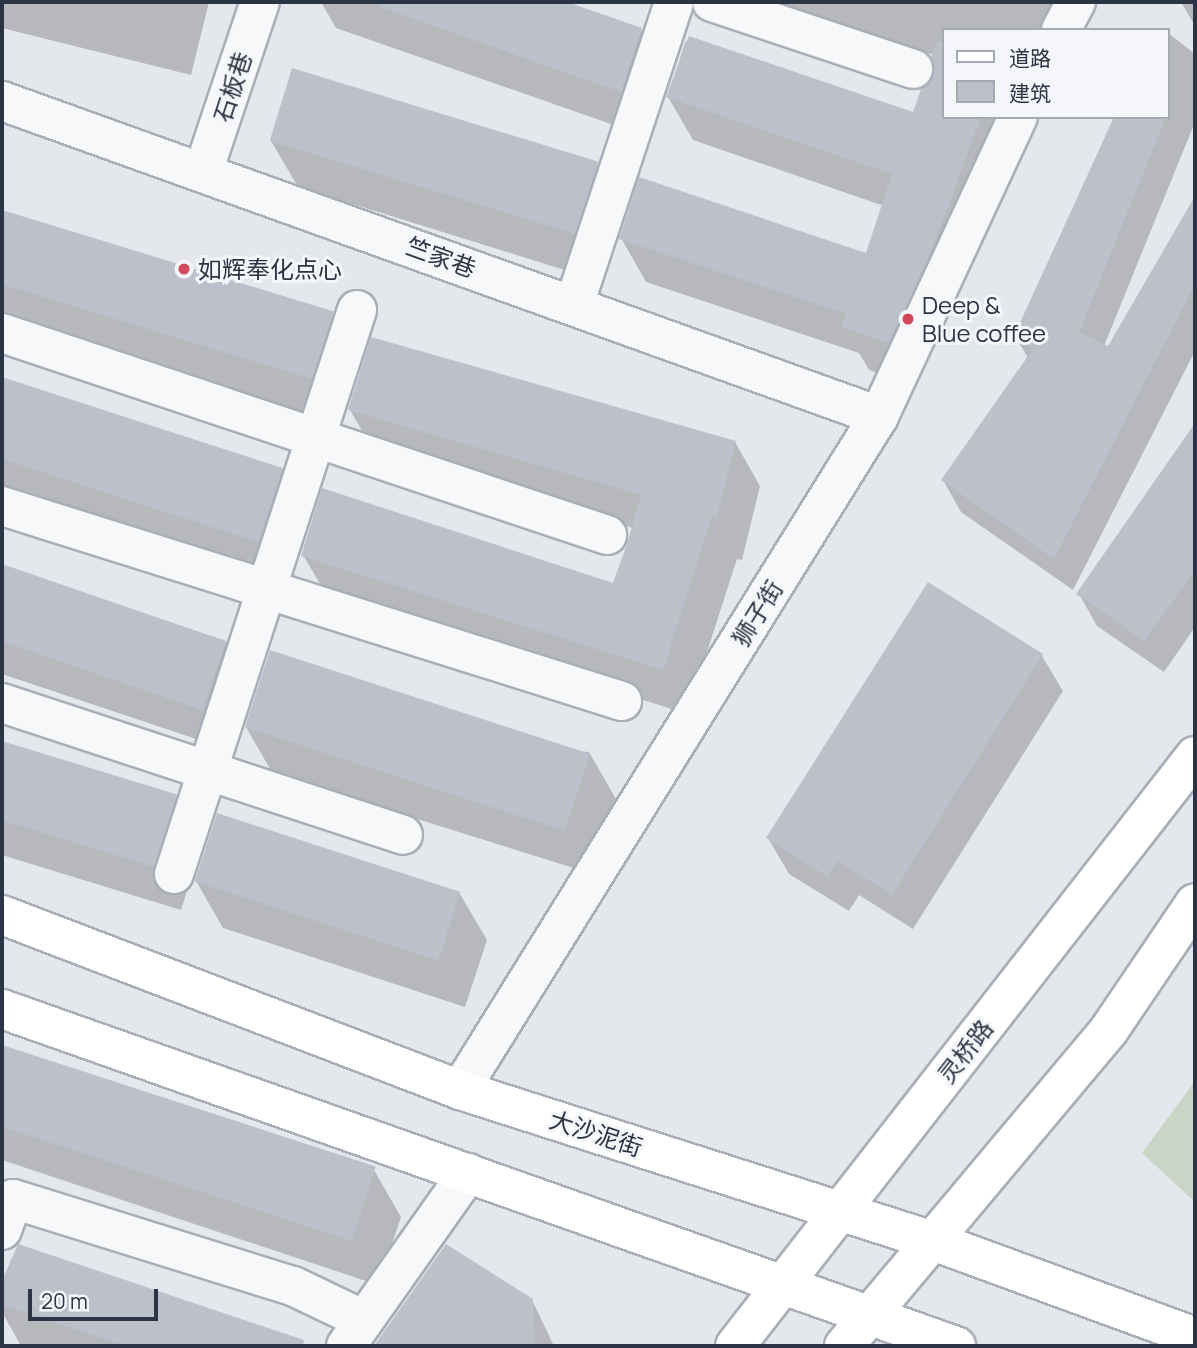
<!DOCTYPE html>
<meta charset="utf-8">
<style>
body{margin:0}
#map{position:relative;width:1197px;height:1348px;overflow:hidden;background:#e4e7ec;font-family:Manrope,"Noto Sans SC",sans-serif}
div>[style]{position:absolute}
.green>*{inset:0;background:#c9d6c5}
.shadow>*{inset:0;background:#0003}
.building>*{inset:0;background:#bbc0ca;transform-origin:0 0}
.roads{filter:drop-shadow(2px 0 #a9aeb7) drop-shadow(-2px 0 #a9aeb7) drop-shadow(0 2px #a9aeb7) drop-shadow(0 -2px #a9aeb7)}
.minor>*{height:38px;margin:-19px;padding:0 19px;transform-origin:19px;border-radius:19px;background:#f7f8fa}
.major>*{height:38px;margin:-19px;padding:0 19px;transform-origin:19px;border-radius:19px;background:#fff}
.dots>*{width:19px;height:19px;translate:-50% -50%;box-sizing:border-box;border:4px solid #f4f6f9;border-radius:50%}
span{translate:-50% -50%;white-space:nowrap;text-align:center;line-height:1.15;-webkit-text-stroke:6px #f4f6f9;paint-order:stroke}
.street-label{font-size:24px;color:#2b3445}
.poi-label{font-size:24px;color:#2b3445}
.left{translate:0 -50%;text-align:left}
.frame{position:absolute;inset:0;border:4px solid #2b3445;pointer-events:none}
.legend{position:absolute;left:942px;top:28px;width:228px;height:91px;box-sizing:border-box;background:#f4f6f9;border:2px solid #a4a8b1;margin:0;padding:9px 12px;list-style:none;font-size:21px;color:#2b3445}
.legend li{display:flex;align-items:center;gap:14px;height:35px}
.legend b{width:35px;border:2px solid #a4a8b1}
.scale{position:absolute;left:28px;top:1289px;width:130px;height:32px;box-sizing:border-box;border:4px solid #2b3445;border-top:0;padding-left:9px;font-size:21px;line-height:24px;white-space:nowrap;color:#2b3445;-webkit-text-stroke:5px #f4f6f9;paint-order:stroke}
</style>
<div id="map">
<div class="green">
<div style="clip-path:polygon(1195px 1081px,1195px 1202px,1142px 1153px)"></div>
</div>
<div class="shadow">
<div style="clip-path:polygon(2px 2px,209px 2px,191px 75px,2px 28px)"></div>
<div style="clip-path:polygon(321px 2px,562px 2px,641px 30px,668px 76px,648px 137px,336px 28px)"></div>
<div style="clip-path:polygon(772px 2px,1066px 2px,1061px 30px,943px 30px,943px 117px,1023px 117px,914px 386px,869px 370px,859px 353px,646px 282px,621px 238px,867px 255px,884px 206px,693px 140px,668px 97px,685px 43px,689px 38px,914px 114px,936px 76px,934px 55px)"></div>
<div style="clip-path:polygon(1181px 2px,1195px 2px,1195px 26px)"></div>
<div style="clip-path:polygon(1167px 32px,1195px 54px,1195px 122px,1104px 346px,1109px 348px,1195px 200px,1195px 351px,1073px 590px,961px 512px,943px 480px,1028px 358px,1015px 336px,1116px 117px,1167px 117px)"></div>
<div style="clip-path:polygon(271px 141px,597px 165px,624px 211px,600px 281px,298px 187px)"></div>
<div style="clip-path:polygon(2px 212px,332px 315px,359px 362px,338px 424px,2px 318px)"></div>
<div style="clip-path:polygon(2px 379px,282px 468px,309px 515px,286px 584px,2px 492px)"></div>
<div style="clip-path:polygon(350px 410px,735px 442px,760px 486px,742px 560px,737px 559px,687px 714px,329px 599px,303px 555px,614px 585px,633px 528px,375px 453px)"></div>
<div style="clip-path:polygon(1195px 426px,1195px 627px,1164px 672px,1097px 626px,1079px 594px)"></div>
<div style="clip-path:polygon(2px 566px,226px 641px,253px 688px,232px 751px,2px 674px)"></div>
<div style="clip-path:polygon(928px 584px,1042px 656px,1063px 691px,913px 929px,859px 895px,849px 911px,789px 874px,768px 838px)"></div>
<div style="clip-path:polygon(246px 727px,589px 752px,616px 799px,593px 874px,273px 774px)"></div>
<div style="clip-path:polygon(2px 743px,175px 797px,202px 843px,181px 910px,2px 855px)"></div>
<div style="clip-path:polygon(196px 881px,460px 894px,487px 940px,465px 1007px,223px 928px)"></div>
<div style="clip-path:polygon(2px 1047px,374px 1170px,401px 1217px,378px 1285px,2px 1160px)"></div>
<div style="clip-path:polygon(19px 1247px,279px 1333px,286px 1346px,21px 1346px,2px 1312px,2px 1289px)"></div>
<div style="clip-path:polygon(446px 1247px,532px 1300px,554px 1346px,379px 1346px)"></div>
</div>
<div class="building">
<div style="clip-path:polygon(381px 2px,567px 2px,642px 28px,621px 92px,380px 7px)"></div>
<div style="clip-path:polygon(689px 36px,913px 112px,921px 89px,934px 75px,931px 58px,937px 41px,943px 42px,943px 117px,981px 117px,928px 260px,889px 343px,842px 327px,846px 314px,619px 239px,639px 177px,866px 253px,892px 174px,666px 97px)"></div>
<div style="left:292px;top:68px;width:320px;height:76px;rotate:17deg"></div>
<div style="clip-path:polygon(1114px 117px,1166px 117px,1079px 332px,1108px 346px,1195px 196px,1195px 284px,1054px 559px,941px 480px,1033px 349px,1014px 336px)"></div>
<div style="left:2px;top:210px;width:347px;height:71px;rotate:17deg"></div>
<div style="clip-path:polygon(371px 337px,736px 441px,717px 517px,712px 516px,663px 670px,301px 556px,322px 488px,613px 583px,628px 541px,641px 495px,348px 410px)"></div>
<div style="left:2px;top:377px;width:295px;height:78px;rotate:18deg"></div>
<div style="clip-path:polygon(1195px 423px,1195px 569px,1145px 641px,1076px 594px)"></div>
<div style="left:2px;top:564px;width:237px;height:73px;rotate:19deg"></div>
<div style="clip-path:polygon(928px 582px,1043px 654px,892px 895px,838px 861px,828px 877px,766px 838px)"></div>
<div style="left:270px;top:650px;width:336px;height:81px;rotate:18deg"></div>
<div style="left:2px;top:741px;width:183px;height:76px;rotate:17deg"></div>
<div style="left:217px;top:813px;width:256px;height:72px;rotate:18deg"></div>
<div style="left:2px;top:1045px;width:393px;height:78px;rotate:18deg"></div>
<div style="clip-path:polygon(18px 1244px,304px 1340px,303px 1346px,125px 1346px,2px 1305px,2px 1281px)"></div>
<div style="clip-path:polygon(446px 1244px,533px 1299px,535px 1346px,374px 1346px)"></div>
</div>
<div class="roads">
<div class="minor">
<div style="left:712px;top:2px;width:212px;rotate:18.4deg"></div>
<div style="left:1061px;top:30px;width:32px;rotate:-62deg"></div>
<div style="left:2px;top:101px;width:932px;rotate:19.76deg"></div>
<div style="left:203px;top:172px;width:179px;rotate:-71.5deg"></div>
<div style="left:574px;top:305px;width:319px;rotate:-71.7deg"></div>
<div style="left:2px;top:333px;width:638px;rotate:18.46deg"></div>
<div style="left:2px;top:506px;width:650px;rotate:17.46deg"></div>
<div style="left:2px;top:703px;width:422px;rotate:18.2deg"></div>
<div style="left:174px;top:874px;width:593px;rotate:-72.02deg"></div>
<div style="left:460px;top:1090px;width:794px;rotate:-58.13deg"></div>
<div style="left:879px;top:416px;width:330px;rotate:-65.1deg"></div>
<div style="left:2px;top:1230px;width:33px;rotate:-70deg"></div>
<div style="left:13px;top:1199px;width:293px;rotate:17.3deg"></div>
<div style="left:293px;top:1286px;width:79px;rotate:25.6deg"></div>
<div style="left:346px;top:1346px;width:212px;rotate:-54.8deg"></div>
</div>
<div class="major">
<div style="left:2px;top:915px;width:490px;rotate:20.9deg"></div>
<div style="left:460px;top:1090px;width:497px;rotate:17.7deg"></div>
<div style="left:933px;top:1241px;width:279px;rotate:20.1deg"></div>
<div style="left:2px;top:1009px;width:1012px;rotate:19.46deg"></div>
<div style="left:735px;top:1346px;width:748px;rotate:-52.06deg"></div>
<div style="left:844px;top:1346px;width:412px;rotate:-50deg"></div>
<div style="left:1109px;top:1030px;width:153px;rotate:-55.9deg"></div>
</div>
</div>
<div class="dots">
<div style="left:184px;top:269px;background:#d1495b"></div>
<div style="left:908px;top:319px;background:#d1495b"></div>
</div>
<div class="street-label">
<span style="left:232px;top:87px;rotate:-72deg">石板巷</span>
<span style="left:441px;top:257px;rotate:20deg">竺家巷</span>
<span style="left:757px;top:613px;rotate:-58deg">狮子街</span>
<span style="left:965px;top:1051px;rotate:-52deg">灵桥路</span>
<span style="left:596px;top:1133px;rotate:18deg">大沙泥街</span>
</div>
<div class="poi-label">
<span class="left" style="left:198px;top:269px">如辉奉化点心</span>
<span class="left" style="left:922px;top:319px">Deep &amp;<br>Blue coffee</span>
</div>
<div class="frame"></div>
<ul class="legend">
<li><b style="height:9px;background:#fff"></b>道路</li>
<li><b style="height:19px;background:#bbc0ca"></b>建筑</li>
</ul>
<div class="scale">20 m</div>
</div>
